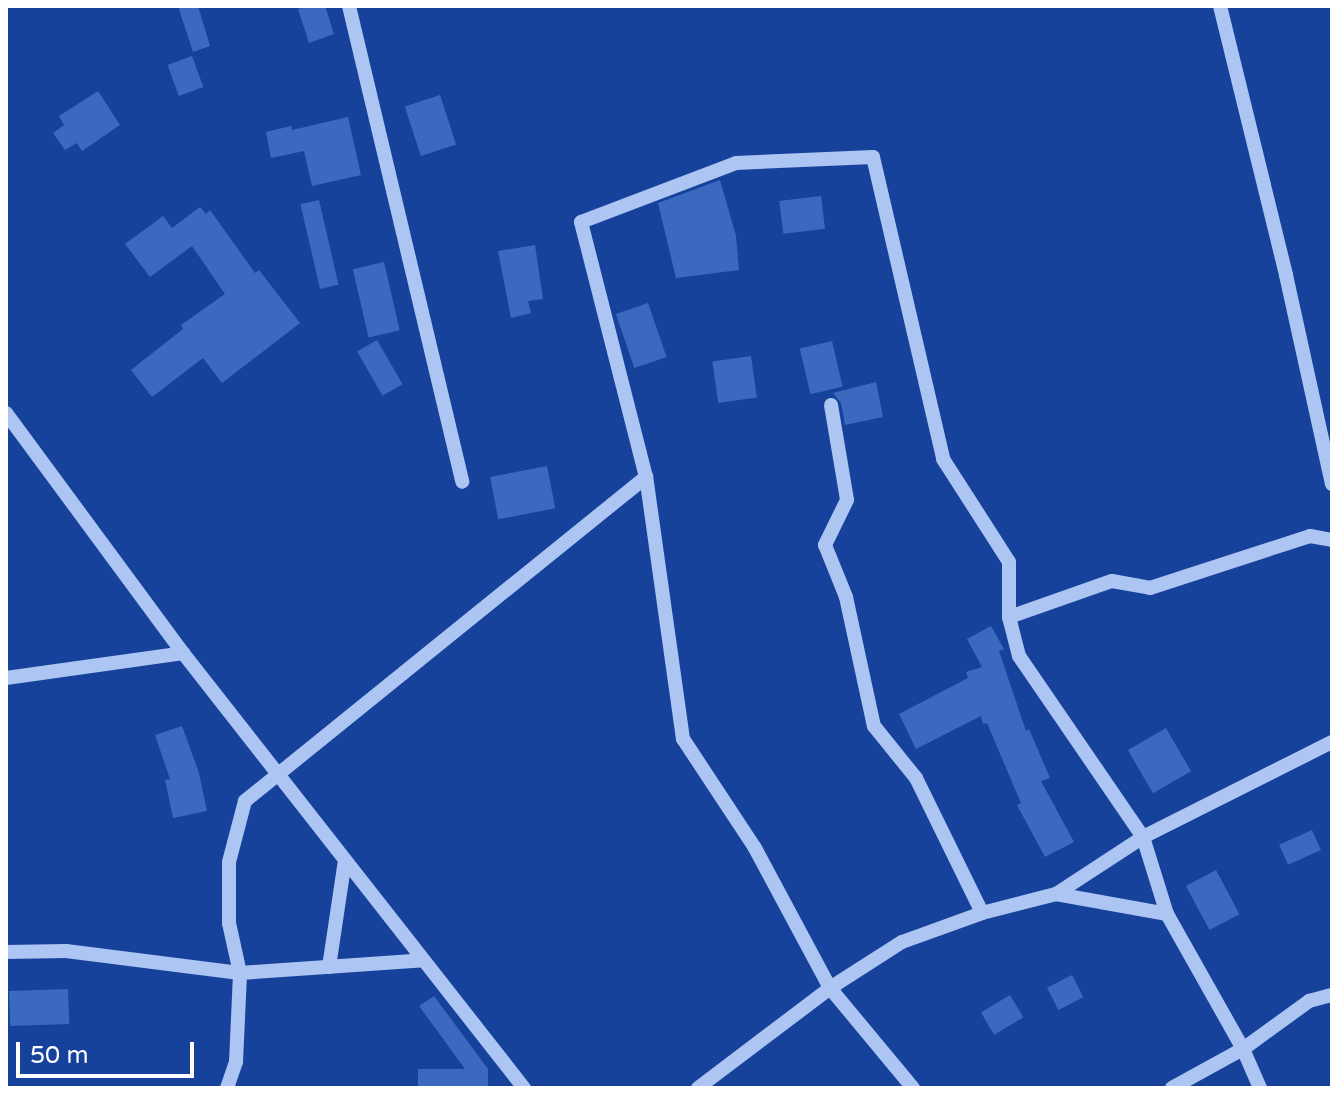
<!DOCTYPE html>
<style>
body{margin:0}
#map{position:relative;width:1338px;height:1094px;overflow:hidden;background:#17429b;font-family:"Varela Round",sans-serif}
div>[style]{position:absolute}
.building>*{inset:0;background:#3c69c0;transform-origin:0 0}
.minor>*{height:14px;margin:-7px;padding:0 7px;transform-origin:7px;border-radius:7px;background:#adc5f2}
span{translate:-50% -50%;white-space:nowrap;text-align:center;line-height:1.15;-webkit-text-stroke:6px #17429b;paint-order:stroke}
.frame{position:absolute;inset:0;border:8px solid #fff;pointer-events:none}
.scale{position:absolute;left:16px;top:1042px;width:178px;height:36px;box-sizing:border-box;border:4px solid #fff;border-top:0;padding-left:10px;font-size:24px;line-height:28px;white-space:nowrap;color:#fff;-webkit-text-stroke:6px #17429b;paint-order:stroke}
</style>
<div id="map">
<div class="building">
<div style="clip-path:polygon(178px 6px,198px 6px,210px 46px,193px 52px)"></div>
<div style="clip-path:polygon(308px 6px,325px 6px,334px 34px,309px 43px,298px 9px)"></div>
<div style="left:192px;top:56px;width:33px;height:26px;rotate:70deg"></div>
<div style="clip-path:polygon(98px 91px,120px 125px,82px 151px,77px 143px,65px 150px,53px 133px,64px 125px,59px 116px)"></div>
<div style="left:440px;top:95px;width:52px;height:37px;rotate:72deg"></div>
<div style="clip-path:polygon(348px 117px,361px 175px,312px 186px,304px 151px,271px 158px,266px 132px,291px 126px,292px 130px)"></div>
<div style="clip-path:polygon(720px 180px,736px 236px,739px 270px,676px 278px,658px 203px)"></div>
<div style="left:821px;top:196px;width:33px;height:42px;rotate:83deg"></div>
<div style="left:319px;top:200px;width:87px;height:19px;rotate:77deg"></div>
<div style="clip-path:polygon(200px 207px,206px 214px,210px 210px,255px 273px,259px 270px,300px 323px,222px 383px,203px 358px,152px 397px,131px 370px,183px 329px,181px 325px,225px 294px,192px 246px,150px 277px,125px 244px,163px 216px,172px 228px)"></div>
<div style="clip-path:polygon(535px 245px,543px 299px,528px 301px,531px 313px,511px 318px,498px 251px)"></div>
<div style="left:384px;top:262px;width:70px;height:32px;rotate:77deg"></div>
<div style="left:648px;top:303px;width:57px;height:34px;rotate:71deg"></div>
<div style="left:377px;top:340px;width:51px;height:23px;rotate:60deg"></div>
<div style="left:832px;top:341px;width:47px;height:33px;rotate:77deg"></div>
<div style="left:751px;top:356px;width:42px;height:39px;rotate:82deg"></div>
<div style="clip-path:polygon(876px 382px,883px 417px,845px 425px,841px 403px,833px 393px)"></div>
<div style="left:547px;top:466px;width:43px;height:58px;rotate:79deg"></div>
<div style="clip-path:polygon(991px 626px,1004px 649px,999px 651px,1026px 731px,1029px 729px,1050px 778px,1041px 781px,1074px 842px,1045px 857px,1017px 805px,1021px 803px,987px 723px,983px 724px,981px 716px,916px 749px,899px 714px,968px 678px,966px 672px,982px 667px,967px 639px)"></div>
<div style="clip-path:polygon(182px 726px,199px 773px,207px 811px,173px 818px,165px 780px,170px 779px,155px 735px)"></div>
<div style="left:1166px;top:728px;width:50px;height:44px;rotate:60deg"></div>
<div style="left:1312px;top:830px;width:22px;height:36px;rotate:66deg"></div>
<div style="left:1216px;top:870px;width:50px;height:34px;rotate:62deg"></div>
<div style="left:1072px;top:975px;width:25px;height:28px;rotate:63deg"></div>
<div style="left:68px;top:989px;width:35px;height:59px;rotate:88deg"></div>
<div style="left:1010px;top:995px;width:26px;height:34px;rotate:59deg"></div>
<div style="clip-path:polygon(434px 996px,488px 1069px,488px 1088px,418px 1088px,418px 1069px,465px 1069px,419px 1006px)"></div>
</div>
<div class="minor">
<div style="left:349px;top:6px;width:489px;rotate:76.6deg"></div>
<div style="left:1220px;top:6px;width:277px;rotate:76.2deg"></div>
<div style="left:1286px;top:275px;width:214px;rotate:77.6deg"></div>
<div style="left:831px;top:405px;width:96px;rotate:80.4deg"></div>
<div style="left:847px;top:500px;width:50px;rotate:116.1deg"></div>
<div style="left:825px;top:545px;width:56px;rotate:68deg"></div>
<div style="left:846px;top:597px;width:132px;rotate:77.8deg"></div>
<div style="left:874px;top:726px;width:67px;rotate:51.1deg"></div>
<div style="left:916px;top:778px;width:150px;rotate:63.9deg"></div>
<div style="left:6px;top:413px;width:298px;rotate:53.6deg"></div>
<div style="left:183px;top:653px;width:553px;rotate:51.91deg"></div>
<div style="left:1009px;top:617px;width:109px;rotate:-19.3deg"></div>
<div style="left:1112px;top:581px;width:39px;rotate:10deg"></div>
<div style="left:1150px;top:588px;width:168px;rotate:-18deg"></div>
<div style="left:1310px;top:536px;width:22px;rotate:10deg"></div>
<div style="left:6px;top:678px;width:179px;rotate:-8deg"></div>
<div style="left:1056px;top:894px;width:113px;rotate:10.2deg"></div>
<div style="left:6px;top:952px;width:60px;rotate:-1deg"></div>
<div style="left:66px;top:951px;width:175px;rotate:7.2deg"></div>
<div style="left:240px;top:973px;width:184px;rotate:-4deg"></div>
<div style="left:329px;top:967px;width:108px;rotate:-81.5deg"></div>
<div style="left:227px;top:1088px;width:28px;rotate:-71deg"></div>
<div style="left:236px;top:1062px;width:89px;rotate:-87.4deg"></div>
<div style="left:240px;top:973px;width:51px;rotate:-102.4deg"></div>
<div style="left:229px;top:923px;width:61px;rotate:-90deg"></div>
<div style="left:229px;top:862px;width:63px;rotate:-75.3deg"></div>
<div style="left:245px;top:801px;width:516px;rotate:-38.94deg"></div>
<div style="left:698px;top:1088px;width:166px;rotate:-37.1deg"></div>
<div style="left:830px;top:988px;width:85px;rotate:-32.6deg"></div>
<div style="left:902px;top:942px;width:85px;rotate:-19.9deg"></div>
<div style="left:982px;top:913px;width:76px;rotate:-14.4deg"></div>
<div style="left:1056px;top:894px;width:104px;rotate:-33.2deg"></div>
<div style="left:1143px;top:837px;width:212px;rotate:-26.7deg"></div>
<div style="left:913px;top:1088px;width:130px;rotate:-129.7deg"></div>
<div style="left:830px;top:988px;width:159px;rotate:-118.2deg"></div>
<div style="left:755px;top:848px;width:131px;rotate:-123.4deg"></div>
<div style="left:683px;top:739px;width:265px;rotate:-98deg"></div>
<div style="left:646px;top:477px;width:263px;rotate:-104.3deg"></div>
<div style="left:581px;top:222px;width:166px;rotate:-20.8deg"></div>
<div style="left:736px;top:163px;width:137px;rotate:-2.5deg"></div>
<div style="left:873px;top:157px;width:310px;rotate:76.9deg"></div>
<div style="left:943px;top:459px;width:122px;rotate:57.3deg"></div>
<div style="left:1009px;top:562px;width:55px;rotate:90deg"></div>
<div style="left:1009px;top:617px;width:40px;rotate:75.6deg"></div>
<div style="left:1019px;top:656px;width:219px;rotate:55.6deg"></div>
<div style="left:1143px;top:837px;width:81px;rotate:72.7deg"></div>
<div style="left:1167px;top:914px;width:155px;rotate:60.6deg"></div>
<div style="left:1243px;top:1049px;width:43px;rotate:66.4deg"></div>
<div style="left:1172px;top:1088px;width:81px;rotate:-28.8deg"></div>
<div style="left:1243px;top:1049px;width:82px;rotate:-36deg"></div>
<div style="left:1309px;top:1001px;width:24px;rotate:-15deg"></div>
</div>
<div class="frame"></div>
<div class="scale">50 m</div>
</div>
